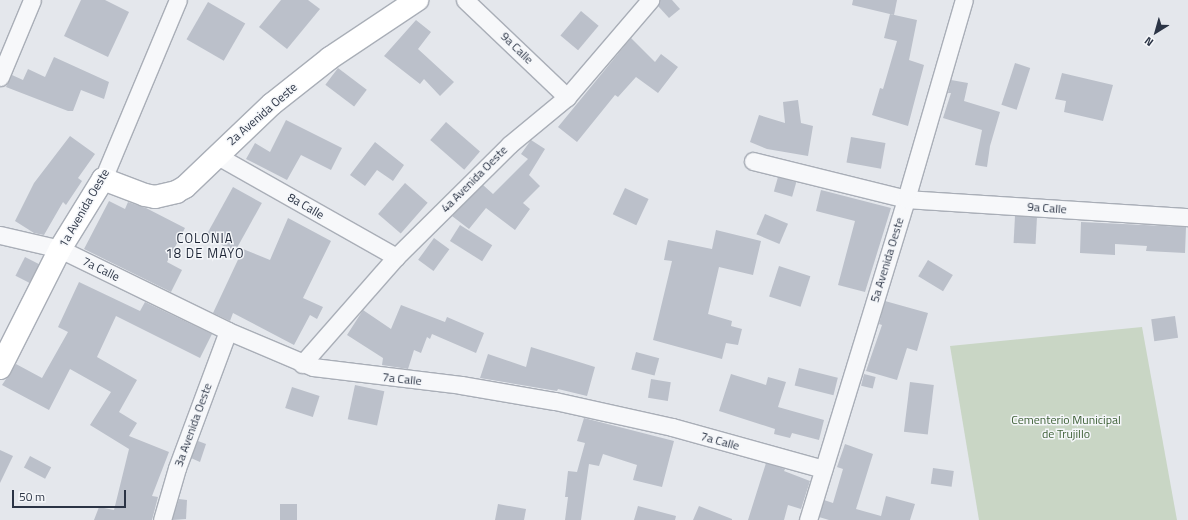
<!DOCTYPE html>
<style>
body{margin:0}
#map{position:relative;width:1188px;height:520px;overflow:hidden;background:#e4e7ec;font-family:"Titillium Web",sans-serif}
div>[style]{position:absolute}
.green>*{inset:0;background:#c9d6c5}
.building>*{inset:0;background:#bbc0ca;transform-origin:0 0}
.roads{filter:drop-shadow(1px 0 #a9aeb7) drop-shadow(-1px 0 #a9aeb7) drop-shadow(0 1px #a9aeb7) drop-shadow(0 -1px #a9aeb7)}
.street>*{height:17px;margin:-8.5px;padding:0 8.5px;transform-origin:8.5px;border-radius:8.5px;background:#f7f8fa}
.secondary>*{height:22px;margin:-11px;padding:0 11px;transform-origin:11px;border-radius:11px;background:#fff}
span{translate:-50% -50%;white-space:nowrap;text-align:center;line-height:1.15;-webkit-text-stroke:3px #f4f6f9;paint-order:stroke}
.street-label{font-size:12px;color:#2b3445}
.park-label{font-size:12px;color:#3f6138}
.neighbourhood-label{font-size:13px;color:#1d2536;letter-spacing:1px}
.north{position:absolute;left:1136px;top:12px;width:40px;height:40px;-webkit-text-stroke:3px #f4f6f9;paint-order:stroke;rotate:217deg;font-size:11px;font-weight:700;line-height:16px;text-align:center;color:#2b3445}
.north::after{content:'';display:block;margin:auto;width:14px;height:18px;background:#2b3445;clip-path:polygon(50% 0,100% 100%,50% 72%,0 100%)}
.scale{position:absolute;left:12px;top:490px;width:114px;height:18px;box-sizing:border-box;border:2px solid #2b3445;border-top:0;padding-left:5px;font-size:12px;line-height:14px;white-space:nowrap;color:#2b3445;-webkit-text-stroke:3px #f4f6f9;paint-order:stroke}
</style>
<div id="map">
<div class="green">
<div style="clip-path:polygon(1142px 327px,1177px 520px,979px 520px,950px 346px)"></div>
</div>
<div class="building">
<div style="clip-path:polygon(81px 0,105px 0,129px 12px,108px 57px,64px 36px)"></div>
<div style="clip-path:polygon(281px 0,308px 0,320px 9px,287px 49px,259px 27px)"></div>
<div style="clip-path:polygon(660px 0,672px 0,680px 9px,669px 18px,658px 6px)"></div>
<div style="clip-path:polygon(853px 0,897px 0,894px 15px,852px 5px)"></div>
<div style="left:208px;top:2px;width:43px;height:43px;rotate:30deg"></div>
<div style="left:581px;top:11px;width:23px;height:32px;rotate:40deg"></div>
<div style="clip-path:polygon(890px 14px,917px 20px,909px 60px,924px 65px,908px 126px,872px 115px,880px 88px,883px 89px,897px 41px,884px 38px)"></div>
<div style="clip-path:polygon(416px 20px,431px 32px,418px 49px,454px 82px,440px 96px,424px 79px,420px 84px,384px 56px)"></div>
<div style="clip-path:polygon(631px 38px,655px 62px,661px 54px,678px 67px,658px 93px,636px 77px,618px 97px,615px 95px,577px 142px,558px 127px)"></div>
<div style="clip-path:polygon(54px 57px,109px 82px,104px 99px,81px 90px,73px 111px,68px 111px,6px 87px,12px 75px,23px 80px,28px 69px,45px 77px)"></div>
<div style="left:1015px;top:63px;width:16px;height:44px;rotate:18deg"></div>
<div style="left:338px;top:68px;width:36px;height:21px;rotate:37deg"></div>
<div style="clip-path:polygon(1062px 73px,1113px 85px,1103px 121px,1064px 112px,1066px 101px,1055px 99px)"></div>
<div style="clip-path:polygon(951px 80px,968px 83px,964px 101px,1000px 112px,990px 146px,987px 167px,975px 165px,982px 130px,943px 118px,951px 93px,948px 93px)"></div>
<div style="clip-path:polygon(798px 100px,801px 123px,813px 126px,808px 156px,767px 149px,750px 142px,759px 115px,785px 123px,783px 102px)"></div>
<div style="clip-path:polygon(286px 120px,342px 148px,331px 170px,301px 155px,287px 180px,246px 159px,255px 143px,270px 152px)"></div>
<div style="left:446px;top:122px;width:45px;height:24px;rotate:41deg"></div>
<div style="clip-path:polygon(70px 136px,95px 154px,78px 178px,82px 181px,66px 205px,63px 202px,44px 235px,34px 233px,15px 221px,34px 183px)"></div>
<div style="left:851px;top:137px;width:35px;height:26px;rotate:10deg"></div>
<div style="clip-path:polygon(531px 140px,545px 149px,529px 175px,540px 186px,523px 203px,530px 209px,515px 230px,486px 208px,469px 229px,452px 216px,483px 185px,493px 194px,528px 159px,521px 154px)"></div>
<div style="clip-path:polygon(375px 142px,404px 165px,393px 181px,377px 170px,365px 186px,350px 175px)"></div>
<div style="left:778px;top:177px;width:19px;height:15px;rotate:16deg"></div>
<div style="left:405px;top:183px;width:30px;height:41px;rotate:41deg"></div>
<div style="left:233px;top:187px;width:33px;height:56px;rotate:29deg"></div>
<div style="left:625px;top:188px;width:26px;height:29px;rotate:25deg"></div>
<div style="clip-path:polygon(821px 190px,891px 208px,865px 292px,838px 285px,855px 221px,816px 211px)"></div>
<div style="clip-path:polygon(109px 201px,125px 209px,128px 202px,146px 208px,185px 228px,167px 262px,182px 270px,171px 292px,84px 249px)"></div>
<div style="left:765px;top:214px;width:25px;height:22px;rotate:23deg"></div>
<div style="left:1015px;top:216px;width:22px;height:27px;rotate:3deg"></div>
<div style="clip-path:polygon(288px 218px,331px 241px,303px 298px,323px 307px,317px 319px,310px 315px,294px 345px,233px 313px,230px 321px,213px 313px,243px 249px,270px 260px)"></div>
<div style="clip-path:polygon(1081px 222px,1186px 227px,1185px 253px,1146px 251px,1147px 246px,1115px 244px,1115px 255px,1080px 253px)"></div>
<div style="left:460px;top:225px;width:38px;height:19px;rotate:32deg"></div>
<div style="clip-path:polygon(716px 230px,761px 241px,753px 275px,719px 267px,708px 314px,732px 321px,731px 326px,742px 329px,738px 345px,726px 343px,722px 359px,653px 340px,672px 261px,664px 260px,668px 240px,712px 249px)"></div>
<div style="left:434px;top:238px;width:19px;height:27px;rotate:36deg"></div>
<div style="left:25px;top:257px;width:16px;height:21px;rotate:27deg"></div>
<div style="left:928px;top:260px;width:29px;height:19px;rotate:31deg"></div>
<div style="left:779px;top:266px;width:33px;height:32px;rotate:18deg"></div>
<div style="clip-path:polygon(79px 282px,140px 311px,145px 302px,212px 334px,200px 358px,116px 316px,97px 357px,137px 380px,119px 412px,137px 423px,129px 436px,169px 452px,152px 496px,158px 497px,152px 520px,94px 520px,99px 507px,114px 510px,129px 449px,90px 425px,111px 392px,70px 369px,49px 410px,2px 385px,16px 364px,42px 378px,68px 332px,58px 327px)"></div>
<div style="clip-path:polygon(885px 301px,928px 313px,917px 351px,907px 348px,897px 380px,866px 371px,882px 325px,879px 324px)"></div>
<div style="clip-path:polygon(401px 305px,445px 322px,447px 317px,484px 333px,476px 353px,432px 334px,430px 339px,427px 337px,421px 353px,414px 350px,408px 369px,382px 365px,383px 358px,347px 335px,363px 310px,391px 329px)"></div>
<div style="left:1175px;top:316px;width:22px;height:24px;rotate:82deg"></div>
<div style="clip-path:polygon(531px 347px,595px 367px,587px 396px,558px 389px,557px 391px,480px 378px,488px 354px,526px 367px)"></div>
<div style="left:636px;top:352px;width:24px;height:18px;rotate:15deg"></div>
<div style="left:799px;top:368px;width:40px;height:18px;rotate:14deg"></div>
<div style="clip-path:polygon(731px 374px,766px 385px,768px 377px,786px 382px,778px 407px,824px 420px,819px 440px,792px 433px,790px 438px,774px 434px,775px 429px,719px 411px)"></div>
<div style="left:864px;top:374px;width:12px;height:12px;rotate:14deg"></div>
<div style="left:651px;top:379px;width:20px;height:19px;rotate:9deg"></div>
<div style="left:910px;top:382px;width:24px;height:50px;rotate:7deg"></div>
<div style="left:355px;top:385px;width:30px;height:35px;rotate:12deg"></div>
<div style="left:292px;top:387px;width:29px;height:22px;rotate:18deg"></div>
<div style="clip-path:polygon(584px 418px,674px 441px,662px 487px,633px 480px,637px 465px,603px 454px,599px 466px,589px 464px,581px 520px,565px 520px,568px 497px,565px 497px,568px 471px,577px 472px,585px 443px,577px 441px)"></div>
<div style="clip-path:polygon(198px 441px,206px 444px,200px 462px,191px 458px)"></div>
<div style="clip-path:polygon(845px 444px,873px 454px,856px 509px,881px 516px,886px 496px,915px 504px,910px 520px,829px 520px,819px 517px,824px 500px,833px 503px,843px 469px,837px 467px)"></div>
<div style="clip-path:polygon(0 450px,13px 456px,0 483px)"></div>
<div style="left:30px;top:456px;width:24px;height:13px;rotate:28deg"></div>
<div style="clip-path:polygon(766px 463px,785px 469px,784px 471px,810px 481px,801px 509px,788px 505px,784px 520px,748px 520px)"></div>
<div style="left:933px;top:468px;width:21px;height:16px;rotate:8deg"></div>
<div style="clip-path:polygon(179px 499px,187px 500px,186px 519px,172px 520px)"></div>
<div style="left:280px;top:504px;width:17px;height:16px"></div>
<div style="clip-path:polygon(498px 504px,526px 509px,524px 520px,495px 520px)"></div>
<div style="clip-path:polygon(638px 506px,676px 516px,675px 520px,634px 520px)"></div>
<div style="clip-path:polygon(699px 506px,732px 519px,732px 520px,693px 520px)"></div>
</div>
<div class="roads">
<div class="street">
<div style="left:465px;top:0;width:141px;rotate:43.6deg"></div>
<div style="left:0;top:77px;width:83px;rotate:-67.4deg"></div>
<div style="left:216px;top:155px;width:207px;rotate:29.5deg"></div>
<div style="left:753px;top:161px;width:158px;rotate:13.9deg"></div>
<div style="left:906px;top:199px;width:283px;rotate:3.7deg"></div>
<div style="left:103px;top:179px;width:194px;rotate:-67.3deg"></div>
<div style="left:0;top:235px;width:62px;rotate:13.1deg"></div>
<div style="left:60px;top:249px;width:187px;rotate:26deg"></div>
<div style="left:228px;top:331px;width:92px;rotate:23deg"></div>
<div style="left:313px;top:367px;width:149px;rotate:6.9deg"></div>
<div style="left:461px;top:385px;width:95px;rotate:9.7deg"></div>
<div style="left:555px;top:401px;width:120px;rotate:12.5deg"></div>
<div style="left:672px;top:427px;width:157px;rotate:15.5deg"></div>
<div style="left:302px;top:364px;width:142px;rotate:-48.7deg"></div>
<div style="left:396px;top:257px;width:159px;rotate:-44.7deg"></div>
<div style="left:509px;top:145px;width:75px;rotate:-39.6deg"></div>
<div style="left:567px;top:97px;width:128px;rotate:-49.4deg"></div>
<div style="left:162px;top:520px;width:54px;rotate:-73.9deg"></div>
<div style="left:177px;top:468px;width:146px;rotate:-69.6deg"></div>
<div style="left:808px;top:520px;width:336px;rotate:-73deg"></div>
<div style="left:906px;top:199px;width:207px;rotate:-73.8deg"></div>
</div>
<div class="secondary">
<div style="left:0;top:368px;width:133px;rotate:-63.2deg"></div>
<div style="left:60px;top:249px;width:82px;rotate:-58.4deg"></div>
<div style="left:103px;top:179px;width:45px;rotate:20.9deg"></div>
<div style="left:145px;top:195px;width:10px;rotate:11deg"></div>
<div style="left:155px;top:197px;width:22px;rotate:-13deg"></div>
<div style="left:176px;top:192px;width:10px;rotate:-29deg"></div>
<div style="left:185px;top:187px;width:120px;rotate:-43.7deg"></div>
<div style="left:272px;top:104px;width:74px;rotate:-38.4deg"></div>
<div style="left:330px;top:58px;width:105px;rotate:-33.7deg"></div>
</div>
</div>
<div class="street-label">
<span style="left:517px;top:48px;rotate:44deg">9a Calle</span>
<span style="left:262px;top:114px;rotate:-41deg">2a Avenida Oeste</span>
<span style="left:474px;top:179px;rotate:-45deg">4a Avenida Oeste</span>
<span style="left:306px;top:206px;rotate:30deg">8a Calle</span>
<span style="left:84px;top:208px;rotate:-60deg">1a Avenida Oeste</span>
<span style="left:1047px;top:208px;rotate:4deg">9a Calle</span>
<span style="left:887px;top:260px;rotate:-73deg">5a Avenida Oeste</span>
<span style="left:101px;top:269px;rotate:26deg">7a Calle</span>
<span style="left:402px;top:379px;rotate:6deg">7a Calle</span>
<span style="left:193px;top:425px;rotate:-70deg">3a Avenida Oeste</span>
<span style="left:720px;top:441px;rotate:15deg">7a Calle</span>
</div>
<div class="park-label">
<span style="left:1066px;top:427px">Cementerio Municipal<br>de Trujillo</span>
</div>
<div class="neighbourhood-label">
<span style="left:205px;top:246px">COLONIA<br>18 DE MAYO</span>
</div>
<div class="north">N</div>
<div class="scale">50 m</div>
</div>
